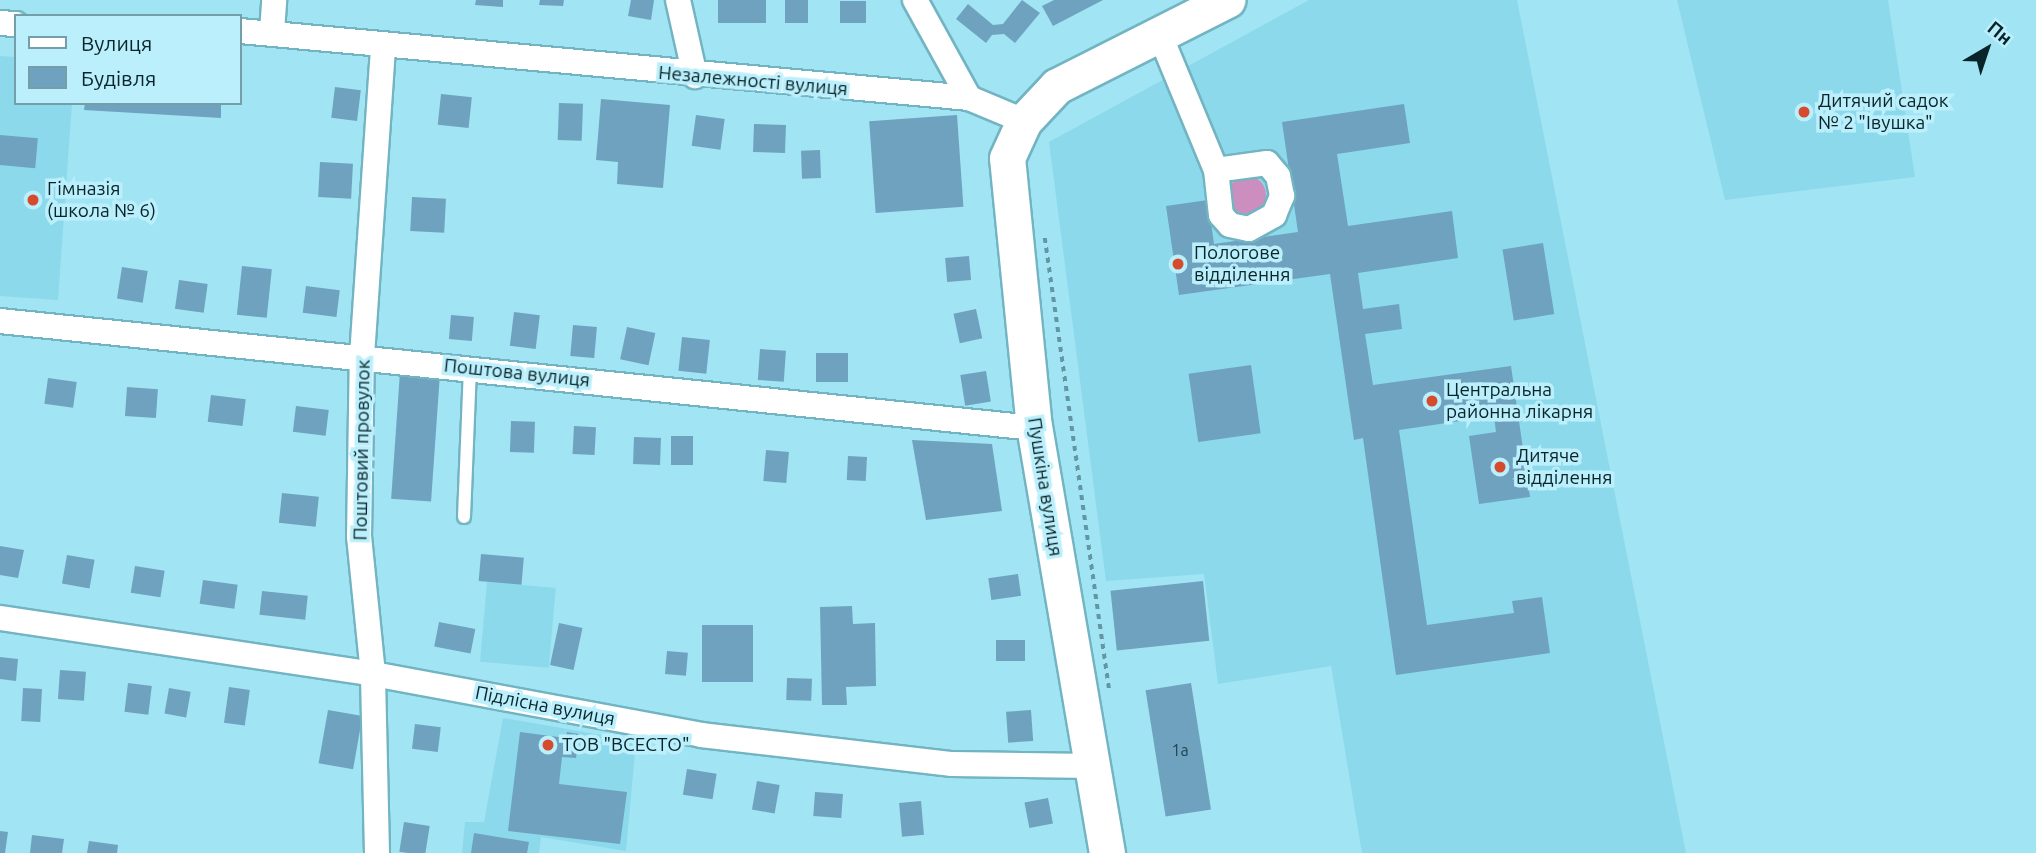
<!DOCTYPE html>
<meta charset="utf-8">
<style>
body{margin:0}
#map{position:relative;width:2036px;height:853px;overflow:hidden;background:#a1e4f4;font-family:Ubuntu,sans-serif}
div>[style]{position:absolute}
.built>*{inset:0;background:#8cd9eb;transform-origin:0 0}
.green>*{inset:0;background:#cb8ebf}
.round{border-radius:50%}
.building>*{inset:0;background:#6ea2bf;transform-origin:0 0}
.path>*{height:3.5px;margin-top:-1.75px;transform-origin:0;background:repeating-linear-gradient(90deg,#6396a2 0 5px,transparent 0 10px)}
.roads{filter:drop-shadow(2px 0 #72b4c2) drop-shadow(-2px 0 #72b4c2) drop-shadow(0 2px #72b4c2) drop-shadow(0 -2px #72b4c2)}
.service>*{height:12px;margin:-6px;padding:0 6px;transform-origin:6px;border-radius:6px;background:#fff}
.minor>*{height:24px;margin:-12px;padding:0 12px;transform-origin:12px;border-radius:12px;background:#fff}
.secondary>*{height:35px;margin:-17.5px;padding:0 17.5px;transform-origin:17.5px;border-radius:17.5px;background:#fff}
.dots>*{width:19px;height:19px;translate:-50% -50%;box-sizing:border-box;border:4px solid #bbeffb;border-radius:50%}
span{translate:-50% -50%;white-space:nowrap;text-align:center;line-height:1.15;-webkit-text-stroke:7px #bbeffb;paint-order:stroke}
.number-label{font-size:16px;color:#224450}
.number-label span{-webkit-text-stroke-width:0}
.street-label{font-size:19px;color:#09252b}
.poi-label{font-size:19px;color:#09252b}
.left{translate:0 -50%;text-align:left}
.legend{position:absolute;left:14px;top:14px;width:228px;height:91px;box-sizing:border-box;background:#bbeffb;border:2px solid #749ea8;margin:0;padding:9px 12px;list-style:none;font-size:21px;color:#09252b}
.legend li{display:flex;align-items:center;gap:14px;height:35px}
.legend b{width:35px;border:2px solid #749ea8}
.north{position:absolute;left:1952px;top:14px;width:70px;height:70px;-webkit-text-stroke:5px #bbeffb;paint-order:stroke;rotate:39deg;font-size:19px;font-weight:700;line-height:28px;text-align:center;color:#09252b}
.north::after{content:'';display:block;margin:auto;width:24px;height:32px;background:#09252b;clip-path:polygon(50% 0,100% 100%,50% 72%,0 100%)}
</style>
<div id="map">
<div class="built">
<div style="clip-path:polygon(1309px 0,1517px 0,1686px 853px,1362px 853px,1331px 666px,1218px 684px,1204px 574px,1106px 581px,1049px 142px)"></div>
<div style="clip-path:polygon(1677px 0,1888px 0,1915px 177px,1725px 200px)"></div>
<div style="clip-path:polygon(0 56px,16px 57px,16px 103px,72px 103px,58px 300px,0 296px)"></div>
<div style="left:487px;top:582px;width:69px;height:80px;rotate:5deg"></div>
<div style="clip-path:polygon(503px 718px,636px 741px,626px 851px,541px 837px,539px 853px,462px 853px,465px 822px,484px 822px)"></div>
</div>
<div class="green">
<div class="round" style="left:1228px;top:176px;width:38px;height:38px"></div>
</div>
<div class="building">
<div style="clip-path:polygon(476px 0,503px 0,503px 7px,475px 5px)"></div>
<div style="clip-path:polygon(540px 0,564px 0,563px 6px,539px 5px)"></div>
<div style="clip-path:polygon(631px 0,654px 0,651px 20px,628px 16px)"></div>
<div style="left:718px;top:0;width:48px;height:23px"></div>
<div style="left:785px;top:0;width:23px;height:23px"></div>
<div style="clip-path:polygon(1022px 0,1040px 13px,1015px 43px,1004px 34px,992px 35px,986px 43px,956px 19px,968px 4px,993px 25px,1003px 24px)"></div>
<div style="clip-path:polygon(1054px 0,1103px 0,1053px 26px,1042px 6px)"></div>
<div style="left:866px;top:1px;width:22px;height:26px;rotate:90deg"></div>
<div style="left:335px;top:87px;width:26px;height:31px;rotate:7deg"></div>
<div style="left:441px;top:94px;width:31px;height:31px;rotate:6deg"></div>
<div style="clip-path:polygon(601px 99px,670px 105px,663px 188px,617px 184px,618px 162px,596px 160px)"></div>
<div style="clip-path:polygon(85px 103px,221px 103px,221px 118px,84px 110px)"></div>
<div style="left:559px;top:103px;width:24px;height:37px;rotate:2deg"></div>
<div style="clip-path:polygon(1404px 104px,1410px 143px,1337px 154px,1348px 226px,1452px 211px,1458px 258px,1358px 273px,1363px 309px,1399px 304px,1402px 329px,1365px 334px,1373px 385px,1511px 366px,1530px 497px,1479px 504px,1469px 436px,1496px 432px,1494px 416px,1399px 430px,1427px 625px,1514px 613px,1512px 601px,1542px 597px,1550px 653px,1396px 675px,1363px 438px,1354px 440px,1330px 274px,1179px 295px,1166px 206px,1208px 200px,1214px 244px,1298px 232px,1282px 122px)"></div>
<div style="left:696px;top:115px;width:29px;height:31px;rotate:8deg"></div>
<div style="left:957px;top:115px;width:92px;height:88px;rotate:86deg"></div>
<div style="left:754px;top:124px;width:32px;height:28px;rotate:2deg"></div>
<div style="left:0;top:135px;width:38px;height:30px;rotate:5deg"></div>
<div style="left:820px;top:150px;width:28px;height:19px;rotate:88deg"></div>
<div style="left:320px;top:162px;width:33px;height:35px;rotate:3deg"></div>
<div style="left:412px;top:197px;width:34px;height:34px;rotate:3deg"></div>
<div style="left:1543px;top:243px;width:72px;height:41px;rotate:81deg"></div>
<div style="left:969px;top:256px;width:24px;height:24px;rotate:85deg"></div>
<div style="left:242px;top:266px;width:30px;height:49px;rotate:6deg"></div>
<div style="left:122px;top:267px;width:26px;height:32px;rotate:9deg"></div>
<div style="left:179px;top:280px;width:29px;height:29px;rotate:8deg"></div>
<div style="left:306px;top:286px;width:34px;height:27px;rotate:7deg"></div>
<div style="left:976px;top:309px;width:30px;height:23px;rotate:78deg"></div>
<div style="left:514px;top:312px;width:26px;height:34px;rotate:7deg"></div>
<div style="left:451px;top:315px;width:23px;height:24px;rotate:5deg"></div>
<div style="left:573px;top:325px;width:24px;height:31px;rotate:5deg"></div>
<div style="left:627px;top:327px;width:29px;height:33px;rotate:12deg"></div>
<div style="left:682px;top:337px;width:28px;height:34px;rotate:6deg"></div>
<div style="left:760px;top:349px;width:26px;height:31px;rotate:4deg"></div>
<div style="left:816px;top:353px;width:32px;height:29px"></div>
<div style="left:1251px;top:365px;width:69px;height:63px;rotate:82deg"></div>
<div style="left:986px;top:371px;width:31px;height:26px;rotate:81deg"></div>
<div style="left:400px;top:372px;width:40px;height:127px;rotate:4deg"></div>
<div style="left:48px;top:378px;width:29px;height:26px;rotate:8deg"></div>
<div style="left:127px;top:387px;width:31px;height:29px;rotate:4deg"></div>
<div style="left:211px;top:395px;width:35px;height:27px;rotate:7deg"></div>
<div style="left:296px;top:406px;width:33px;height:26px;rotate:7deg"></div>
<div style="left:511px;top:421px;width:24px;height:31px;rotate:2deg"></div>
<div style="left:574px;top:426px;width:22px;height:28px;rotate:3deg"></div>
<div style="left:693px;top:436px;width:29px;height:22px;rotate:90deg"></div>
<div style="left:634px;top:437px;width:27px;height:27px;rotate:2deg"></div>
<div style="clip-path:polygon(912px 440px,992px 444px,1002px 511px,926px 520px)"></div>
<div style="left:766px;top:450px;width:23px;height:31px;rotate:5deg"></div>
<div style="left:848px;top:456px;width:19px;height:24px;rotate:3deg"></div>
<div style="left:282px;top:493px;width:37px;height:30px;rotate:6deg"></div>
<div style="clip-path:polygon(0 546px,24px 550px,18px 578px,0 575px)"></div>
<div style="left:481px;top:554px;width:43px;height:27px;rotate:5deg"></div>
<div style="left:67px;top:555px;width:28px;height:29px;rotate:10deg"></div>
<div style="left:135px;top:566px;width:30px;height:27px;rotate:9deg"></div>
<div style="left:1018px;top:574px;width:22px;height:30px;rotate:82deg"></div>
<div style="left:203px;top:580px;width:35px;height:24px;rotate:8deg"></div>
<div style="left:1203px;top:581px;width:60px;height:93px;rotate:84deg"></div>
<div style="left:262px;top:591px;width:46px;height:24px;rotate:6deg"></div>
<div style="clip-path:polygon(852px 606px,853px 624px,875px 623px,876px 686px,846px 687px,847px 705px,822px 705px,820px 607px)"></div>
<div style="left:439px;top:622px;width:37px;height:25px;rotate:11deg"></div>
<div style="left:559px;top:623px;width:24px;height:43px;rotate:12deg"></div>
<div style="left:702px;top:625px;width:51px;height:57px"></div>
<div style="left:1025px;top:640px;width:21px;height:29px;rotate:90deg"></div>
<div style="left:667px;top:651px;width:21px;height:23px;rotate:5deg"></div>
<div style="clip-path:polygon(0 657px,18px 659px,16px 681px,0 679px)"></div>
<div style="left:60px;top:670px;width:26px;height:29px;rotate:4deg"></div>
<div style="left:787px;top:678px;width:25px;height:22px;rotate:2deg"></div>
<div style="left:128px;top:683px;width:24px;height:29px;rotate:7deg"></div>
<div style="left:1191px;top:683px;width:128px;height:46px;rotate:81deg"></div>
<div style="left:229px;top:687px;width:21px;height:36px;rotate:8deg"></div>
<div style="left:23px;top:688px;width:19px;height:33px;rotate:3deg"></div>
<div style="left:169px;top:688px;width:22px;height:26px;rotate:10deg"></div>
<div style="left:328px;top:710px;width:35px;height:54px;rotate:10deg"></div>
<div style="left:1031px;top:710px;width:31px;height:25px;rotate:86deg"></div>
<div style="left:415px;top:724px;width:26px;height:25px;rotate:7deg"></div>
<div style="clip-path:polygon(520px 732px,566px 738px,567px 732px,579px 734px,576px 758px,562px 757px,559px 784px,627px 792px,620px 844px,508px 831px)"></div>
<div style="left:687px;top:769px;width:30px;height:26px;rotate:9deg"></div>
<div style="left:757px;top:781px;width:23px;height:29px;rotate:10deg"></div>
<div style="left:815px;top:792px;width:28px;height:24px;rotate:4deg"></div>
<div style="left:1048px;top:798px;width:26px;height:24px;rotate:79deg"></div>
<div style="left:921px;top:801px;width:34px;height:22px;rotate:85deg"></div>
<div style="left:404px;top:822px;width:26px;height:30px;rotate:9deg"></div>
<div style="clip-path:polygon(0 831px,8px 832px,5px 853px,0 853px)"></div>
<div style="clip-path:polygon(474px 833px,529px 842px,527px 853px,471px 853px)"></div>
<div style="clip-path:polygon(32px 835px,64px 839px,62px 853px,30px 853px)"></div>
<div style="clip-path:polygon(89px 841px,118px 845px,117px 853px,87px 853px)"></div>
</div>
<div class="path">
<div style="left:1045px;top:238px;width:455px;rotate:81.9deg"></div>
</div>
<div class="roads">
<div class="service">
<div style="left:464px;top:517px;width:149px;rotate:-87.7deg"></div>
</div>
<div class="minor">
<div style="left:678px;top:0;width:78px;rotate:77.4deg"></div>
<div style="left:915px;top:0;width:112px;rotate:61.1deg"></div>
<div style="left:0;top:23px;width:16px;rotate:4deg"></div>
<div style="left:240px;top:31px;width:732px;rotate:5.25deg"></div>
<div style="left:969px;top:98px;width:60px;rotate:22.7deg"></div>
<div style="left:272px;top:32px;width:32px;rotate:-86deg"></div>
<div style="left:1160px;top:35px;width:146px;rotate:67.5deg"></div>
<div style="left:1216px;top:170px;width:45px;rotate:83.7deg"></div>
<div style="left:1221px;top:215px;width:13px;rotate:48deg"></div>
<div style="left:1230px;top:225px;width:19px;rotate:12deg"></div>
<div style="left:1249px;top:229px;width:29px;rotate:-29deg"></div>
<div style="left:1274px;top:215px;width:21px;rotate:-67deg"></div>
<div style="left:1282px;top:196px;width:20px;rotate:-101deg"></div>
<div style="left:1278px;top:176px;width:17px;rotate:-130deg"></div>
<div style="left:1267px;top:163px;width:51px;rotate:172.2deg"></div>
<div style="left:0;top:321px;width:1040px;rotate:5.91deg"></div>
<div style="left:0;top:618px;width:377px;rotate:8.5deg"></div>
<div style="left:373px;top:674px;width:334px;rotate:10.5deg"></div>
<div style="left:701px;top:735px;width:253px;rotate:6.6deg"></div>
<div style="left:952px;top:764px;width:141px;rotate:0.8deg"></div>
<div style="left:377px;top:853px;width:179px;rotate:-91.3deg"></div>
<div style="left:373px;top:674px;width:138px;rotate:-95.8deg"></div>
<div style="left:359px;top:537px;width:181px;rotate:-89.1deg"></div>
<div style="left:362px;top:356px;width:311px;rotate:-86.1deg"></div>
</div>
<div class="secondary">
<div style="left:1107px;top:853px;width:431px;rotate:-99.7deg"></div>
<div style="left:1034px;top:428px;width:271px;rotate:-95.7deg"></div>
<div style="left:1007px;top:158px;width:41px;rotate:-65.3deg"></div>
<div style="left:1024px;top:121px;width:48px;rotate:-46.7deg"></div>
<div style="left:1057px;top:86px;width:191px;rotate:-26.8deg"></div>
</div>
</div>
<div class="dots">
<div style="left:1804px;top:112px;background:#d64b2e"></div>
<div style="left:33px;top:200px;background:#d64b2e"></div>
<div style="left:1178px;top:264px;background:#d64b2e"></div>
<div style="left:1432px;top:401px;background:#d64b2e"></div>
<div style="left:1500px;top:467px;background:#d64b2e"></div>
<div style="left:548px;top:745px;background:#d64b2e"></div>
</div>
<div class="number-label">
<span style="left:1180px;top:750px">1а</span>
</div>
<div class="street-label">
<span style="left:753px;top:81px;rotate:5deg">Незалежності вулиця</span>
<span style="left:517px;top:373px;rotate:6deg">Поштова вулиця</span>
<span style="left:362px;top:450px;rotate:-89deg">Поштовий провулок</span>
<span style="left:1045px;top:487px;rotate:81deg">Пушкіна вулиця</span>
<span style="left:545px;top:706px;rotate:11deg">Підлісна вулиця</span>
</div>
<div class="poi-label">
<span class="left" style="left:1818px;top:112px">Дитячий садок<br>№ 2 "Івушка"</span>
<span class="left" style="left:47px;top:200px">Гімназія<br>(школа № 6)</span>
<span class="left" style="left:1194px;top:264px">Пологове<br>відділення</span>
<span class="left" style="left:1446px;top:401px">Центральна<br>районна лікарня</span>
<span class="left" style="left:1516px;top:467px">Дитяче<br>відділення</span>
<span class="left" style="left:562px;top:745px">ТОВ "ВСЕСТО"</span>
</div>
<ul class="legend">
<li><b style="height:9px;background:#fff"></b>Вулиця</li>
<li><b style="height:19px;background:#6ea2bf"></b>Будівля</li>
</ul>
<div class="north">Пн</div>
</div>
